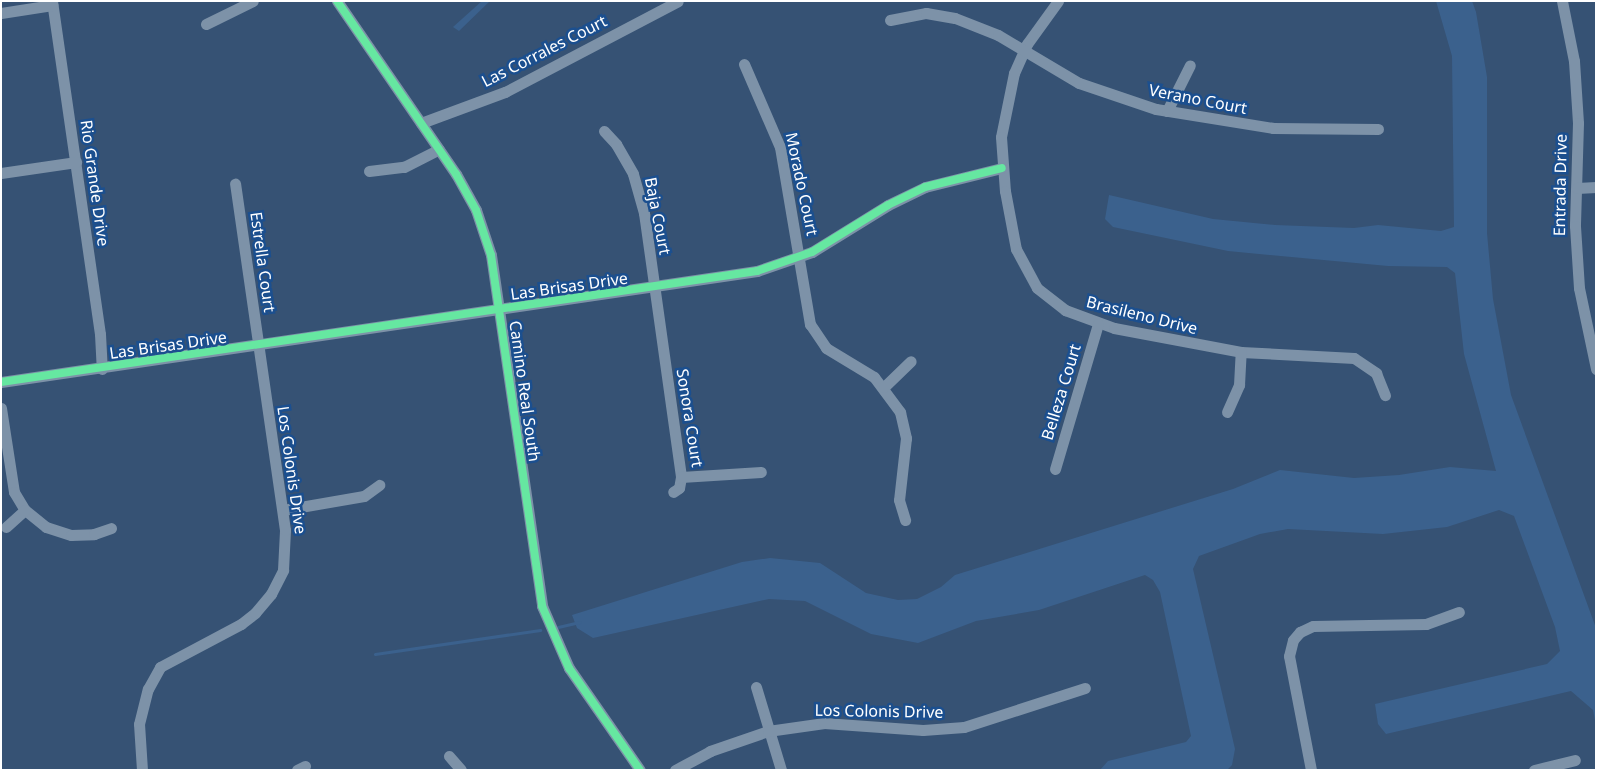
<!DOCTYPE html>
<style>
body{margin:0}
#map{position:relative;width:1597px;height:771px;overflow:hidden;background:#365274;font-family:"Noto Sans",sans-serif}
div>[style]{position:absolute}
.water>*{inset:0;background:#3b618d}
.stream>*{height:3px;margin:-1.5px;padding:0 1.5px;transform-origin:1.5px;border-radius:1.5px;background:#3b618d}
.minor>*{height:11px;margin:-5.5px;padding:0 5.5px;transform-origin:5.5px;border-radius:5.5px;background:#7d92a8}
.cycleway>*{height:8px;margin:-4px;padding:0 4px;transform-origin:4px;border-radius:4px;background:#66e7a1}
span{translate:-50% -50%;white-space:nowrap;text-align:center;line-height:1.15;-webkit-text-stroke:5px #1b4f8f;paint-order:stroke}
.street-label{font-size:16px;color:#fff}
.frame{position:absolute;inset:0;border:2px solid #fff;pointer-events:none}
</style>
<div id="map">
<div class="water">
<div style="clip-path:polygon(482px 1px,490px 1px,459px 31px,453px 27px)"></div>
<div style="clip-path:polygon(1436px 1px,1472px 1px,1476px 12px,1487px 77px,1487px 233px,1493px 299px,1511px 395px,1596px 628px,1596px 726px,1593px 710px,1571px 691px,1386px 734px,1378px 724px,1375px 704px,1547px 664px,1560px 651px,1555px 627px,1514px 516px,1499px 510px,1447px 527px,1383px 534px,1288px 529px,1260px 534px,1199px 556px,1193px 569px,1235px 749px,1232px 765px,1227px 770px,1100px 770px,1108px 761px,1186px 742px,1191px 736px,1160px 592px,1153px 580px,1145px 575px,1039px 610px,976px 621px,918px 643px,871px 634px,805px 601px,769px 599px,593px 638px,577px 628px,572px 615px,742px 562px,770px 558px,820px 563px,866px 593px,898px 600px,917px 599px,941px 587px,955px 575px,1233px 489px,1280px 470px,1354px 478px,1399px 475px,1450px 467px,1496px 471px,1464px 354px,1455px 273px,1447px 267px,1388px 266px,1228px 251px,1113px 227px,1105px 219px,1109px 195px,1213px 219px,1275px 225px,1354px 228px,1378px 225px,1441px 231px,1454px 227px,1452px 56px)"></div>
</div>
<div class="stream">
<div style="left:558px;top:627px;width:22px;rotate:-13deg"></div>
<div style="left:375px;top:654px;width:167px;rotate:-8.3deg"></div>
</div>
<div class="minor">
<div style="left:52px;top:1px;width:336px;rotate:81.8deg"></div>
<div style="left:100px;top:334px;width:35px;rotate:87deg"></div>
<div style="left:337px;top:1px;width:210px;rotate:55.5deg"></div>
<div style="left:456px;top:174px;width:41px;rotate:60.9deg"></div>
<div style="left:476px;top:210px;width:47px;rotate:71.6deg"></div>
<div style="left:491px;top:255px;width:355px;rotate:81.7deg"></div>
<div style="left:542px;top:606px;width:68px;rotate:66.5deg"></div>
<div style="left:569px;top:668px;width:124px;rotate:55.2deg"></div>
<div style="left:1058px;top:1px;width:53px;rotate:125.8deg"></div>
<div style="left:1027px;top:44px;width:32px;rotate:114deg"></div>
<div style="left:1014px;top:73px;width:65px;rotate:101.5deg"></div>
<div style="left:1001px;top:137px;width:54px;rotate:85.8deg"></div>
<div style="left:1005px;top:191px;width:59px;rotate:79.3deg"></div>
<div style="left:1016px;top:249px;width:44px;rotate:61.7deg"></div>
<div style="left:1037px;top:288px;width:36px;rotate:38deg"></div>
<div style="left:1065px;top:310px;width:52px;rotate:20.2deg"></div>
<div style="left:1114px;top:328px;width:129px;rotate:10.7deg"></div>
<div style="left:1241px;top:352px;width:113px;rotate:3deg"></div>
<div style="left:1354px;top:358px;width:27px;rotate:34deg"></div>
<div style="left:1376px;top:373px;width:24px;rotate:68deg"></div>
<div style="left:1562px;top:1px;width:61px;rotate:78.7deg"></div>
<div style="left:1574px;top:61px;width:62px;rotate:86.3deg"></div>
<div style="left:1578px;top:123px;width:103px;rotate:91.7deg"></div>
<div style="left:1575px;top:226px;width:62px;rotate:86.3deg"></div>
<div style="left:1579px;top:288px;width:83px;rotate:78.1deg"></div>
<div style="left:1px;top:13px;width:52px;rotate:-8.9deg"></div>
<div style="left:890px;top:20px;width:37px;rotate:-11deg"></div>
<div style="left:926px;top:13px;width:29px;rotate:10deg"></div>
<div style="left:955px;top:18px;width:46px;rotate:21.6deg"></div>
<div style="left:998px;top:35px;width:94px;rotate:30.7deg"></div>
<div style="left:1079px;top:83px;width:81px;rotate:18.7deg"></div>
<div style="left:1156px;top:109px;width:119px;rotate:9.2deg"></div>
<div style="left:1273px;top:128px;width:105px;rotate:0.5deg"></div>
<div style="left:206px;top:24px;width:52px;rotate:-26.1deg"></div>
<div style="left:744px;top:64px;width:90px;rotate:66.6deg"></div>
<div style="left:780px;top:147px;width:180px;rotate:80.4deg"></div>
<div style="left:810px;top:324px;width:29px;rotate:56deg"></div>
<div style="left:826px;top:348px;width:56px;rotate:31.1deg"></div>
<div style="left:874px;top:377px;width:44px;rotate:53.4deg"></div>
<div style="left:900px;top:412px;width:27px;rotate:77deg"></div>
<div style="left:906px;top:438px;width:62px;rotate:96.4deg"></div>
<div style="left:899px;top:500px;width:21px;rotate:73deg"></div>
<div style="left:1167px;top:111px;width:51px;rotate:-63.4deg"></div>
<div style="left:421px;top:123px;width:90px;rotate:-20.3deg"></div>
<div style="left:505px;top:92px;width:195px;rotate:-27.7deg"></div>
<div style="left:604px;top:131px;width:18px;rotate:47deg"></div>
<div style="left:616px;top:144px;width:34px;rotate:60deg"></div>
<div style="left:633px;top:174px;width:41px;rotate:74.2deg"></div>
<div style="left:644px;top:213px;width:267px;rotate:82deg"></div>
<div style="left:681px;top:477px;width:11px;rotate:100deg"></div>
<div style="left:679px;top:488px;width:7px;rotate:146deg"></div>
<div style="left:369px;top:171px;width:35px;rotate:-7deg"></div>
<div style="left:404px;top:167px;width:39px;rotate:-27deg"></div>
<div style="left:1px;top:173px;width:76px;rotate:-8.3deg"></div>
<div style="left:1577px;top:188px;width:19px;rotate:-3deg"></div>
<div style="left:1px;top:382px;width:764px;rotate:-8.35deg"></div>
<div style="left:757px;top:271px;width:58px;rotate:-19.1deg"></div>
<div style="left:812px;top:252px;width:89px;rotate:-31.7deg"></div>
<div style="left:888px;top:205px;width:41px;rotate:-25.9deg"></div>
<div style="left:925px;top:187px;width:79px;rotate:-13.9deg"></div>
<div style="left:884px;top:387px;width:37px;rotate:-44deg"></div>
<div style="left:1px;top:408px;width:85px;rotate:81.2deg"></div>
<div style="left:14px;top:492px;width:21px;rotate:59deg"></div>
<div style="left:25px;top:510px;width:27px;rotate:39deg"></div>
<div style="left:46px;top:527px;width:26px;rotate:18deg"></div>
<div style="left:71px;top:535px;width:23px;rotate:-2deg"></div>
<div style="left:94px;top:534px;width:18px;rotate:-19deg"></div>
<div style="left:1227px;top:412px;width:30px;rotate:-66deg"></div>
<div style="left:1239px;top:385px;width:33px;rotate:-87deg"></div>
<div style="left:1055px;top:469px;width:151px;rotate:-73.5deg"></div>
<div style="left:681px;top:477px;width:80px;rotate:-3.6deg"></div>
<div style="left:283px;top:510px;width:82px;rotate:-9.8deg"></div>
<div style="left:364px;top:496px;width:19px;rotate:-36deg"></div>
<div style="left:6px;top:527px;width:25px;rotate:-42deg"></div>
<div style="left:756px;top:687px;width:87px;rotate:73.2deg"></div>
<div style="left:449px;top:756px;width:18px;rotate:49deg"></div>
<div style="left:142px;top:770px;width:46px;rotate:-93.7deg"></div>
<div style="left:139px;top:724px;width:36px;rotate:-76deg"></div>
<div style="left:148px;top:689px;width:25px;rotate:-61deg"></div>
<div style="left:160px;top:667px;width:92px;rotate:-28deg"></div>
<div style="left:241px;top:624px;width:18px;rotate:-38deg"></div>
<div style="left:255px;top:613px;width:25px;rotate:-50deg"></div>
<div style="left:271px;top:594px;width:27px;rotate:-63deg"></div>
<div style="left:283px;top:570px;width:40px;rotate:-87.1deg"></div>
<div style="left:285px;top:530px;width:350px;rotate:-98.2deg"></div>
<div style="left:297px;top:770px;width:9px;rotate:-27deg"></div>
<div style="left:675px;top:770px;width:40px;rotate:-28deg"></div>
<div style="left:710px;top:751px;width:61px;rotate:-19deg"></div>
<div style="left:768px;top:731px;width:57px;rotate:-8.1deg"></div>
<div style="left:824px;top:723px;width:99px;rotate:4deg"></div>
<div style="left:923px;top:730px;width:41px;rotate:-4.2deg"></div>
<div style="left:964px;top:727px;width:127px;rotate:-17.9deg"></div>
<div style="left:1311px;top:770px;width:116px;rotate:-100.9deg"></div>
<div style="left:1289px;top:656px;width:16px;rotate:-76deg"></div>
<div style="left:1293px;top:640px;width:11px;rotate:-49deg"></div>
<div style="left:1300px;top:632px;width:14px;rotate:-25deg"></div>
<div style="left:1313px;top:626px;width:113px;rotate:-1deg"></div>
<div style="left:1426px;top:624px;width:35px;rotate:-20deg"></div>
<div style="left:1534px;top:770px;width:42px;rotate:-13.7deg"></div>
</div>
<div class="cycleway">
<div style="left:337px;top:1px;width:210px;rotate:55.5deg"></div>
<div style="left:456px;top:174px;width:41px;rotate:60.9deg"></div>
<div style="left:476px;top:210px;width:47px;rotate:71.6deg"></div>
<div style="left:491px;top:255px;width:355px;rotate:81.7deg"></div>
<div style="left:542px;top:606px;width:68px;rotate:66.5deg"></div>
<div style="left:569px;top:668px;width:124px;rotate:55.2deg"></div>
<div style="left:1px;top:382px;width:764px;rotate:-8.35deg"></div>
<div style="left:757px;top:271px;width:58px;rotate:-19.1deg"></div>
<div style="left:812px;top:252px;width:89px;rotate:-31.7deg"></div>
<div style="left:888px;top:205px;width:41px;rotate:-25.9deg"></div>
<div style="left:925px;top:187px;width:79px;rotate:-13.9deg"></div>
</div>
<div class="street-label">
<span style="left:544px;top:51px;rotate:-27deg">Las Corrales Court</span>
<span style="left:1198px;top:99px;rotate:11deg">Verano Court</span>
<span style="left:95px;top:183px;rotate:82deg">Rio Grande Drive</span>
<span style="left:802px;top:184px;rotate:78deg">Morado Court</span>
<span style="left:1560px;top:185px;rotate:-89deg">Entrada Drive</span>
<span style="left:658px;top:216px;rotate:79deg">Baja Court</span>
<span style="left:263px;top:262px;rotate:82deg">Estrella Court</span>
<span style="left:569px;top:286px;rotate:-8deg">Las Brisas Drive</span>
<span style="left:1142px;top:315px;rotate:14deg">Brasileno Drive</span>
<span style="left:168px;top:345px;rotate:-8deg">Las Brisas Drive</span>
<span style="left:525px;top:391px;rotate:82deg">Camino Real South</span>
<span style="left:1061px;top:392px;rotate:-73deg">Belleza Court</span>
<span style="left:690px;top:418px;rotate:81deg">Sonora Court</span>
<span style="left:292px;top:470px;rotate:82deg">Los Colonis Drive</span>
<span style="left:879px;top:711px;rotate:1deg">Los Colonis Drive</span>
</div>
<div class="frame"></div>
</div>
